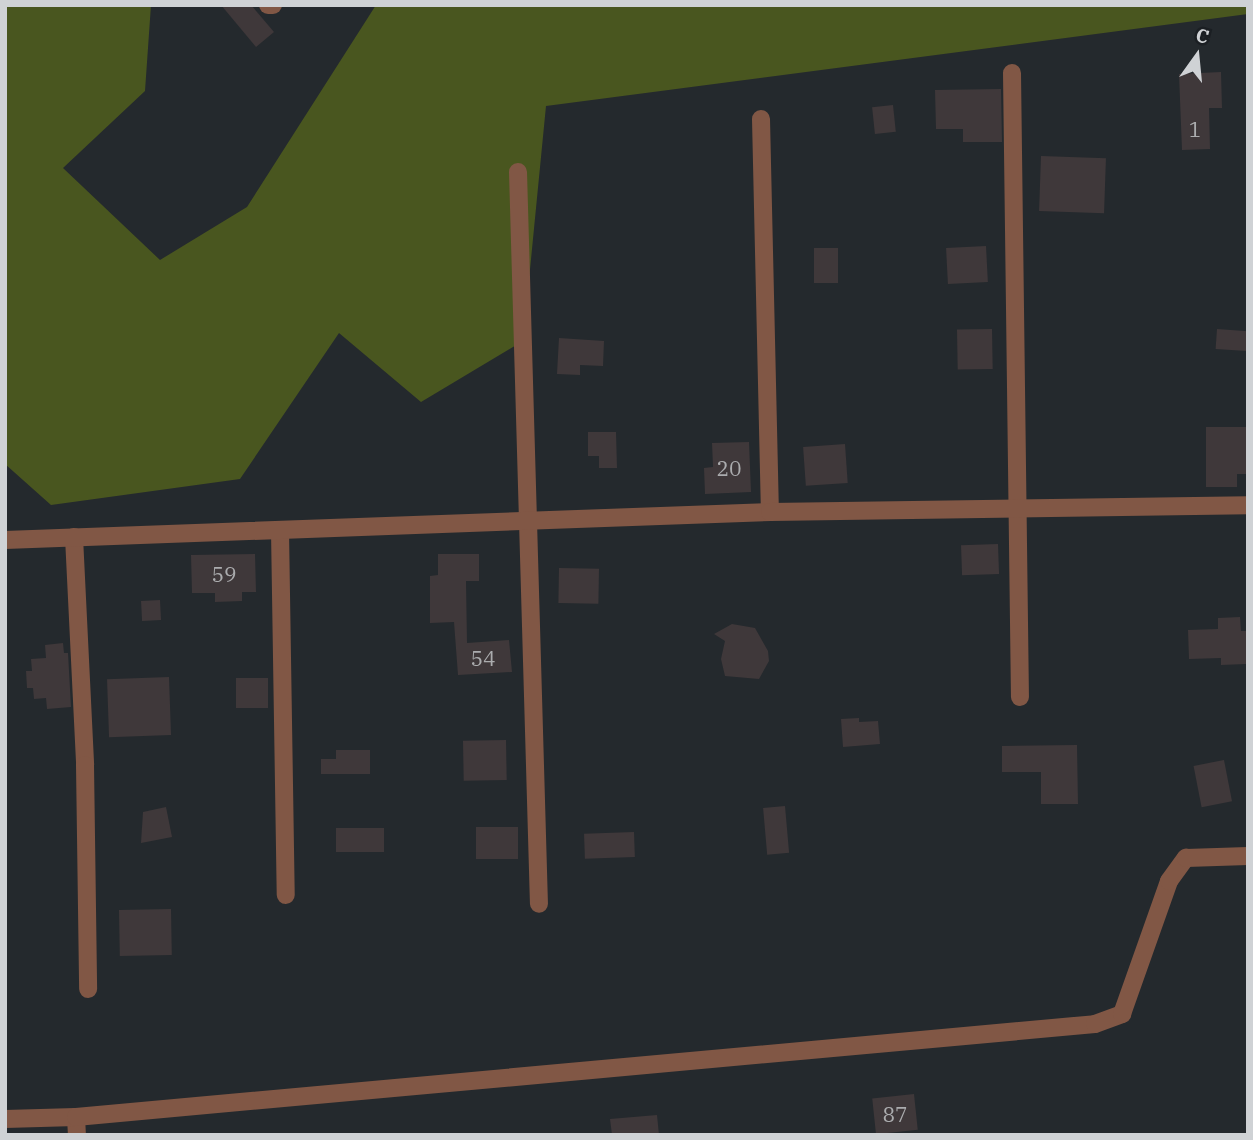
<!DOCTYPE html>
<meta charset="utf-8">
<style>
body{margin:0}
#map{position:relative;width:1253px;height:1140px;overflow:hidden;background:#24292d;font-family:"IBM Plex Serif",serif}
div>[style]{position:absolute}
.forest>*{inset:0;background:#49561f}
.building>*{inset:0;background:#3f383a;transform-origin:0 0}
.minor>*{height:18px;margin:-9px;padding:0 9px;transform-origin:9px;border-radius:9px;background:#815745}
span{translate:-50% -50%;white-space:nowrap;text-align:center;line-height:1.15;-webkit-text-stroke:6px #1b1f23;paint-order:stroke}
.number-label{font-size:21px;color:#abacae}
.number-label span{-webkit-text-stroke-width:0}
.frame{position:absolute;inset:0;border:7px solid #cfd2d5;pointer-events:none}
.north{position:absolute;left:1162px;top:21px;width:70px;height:70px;-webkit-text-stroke:5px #1b1f23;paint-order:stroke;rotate:15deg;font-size:19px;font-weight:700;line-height:28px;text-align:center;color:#cfd2d5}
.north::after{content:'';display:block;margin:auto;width:24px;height:32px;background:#cfd2d5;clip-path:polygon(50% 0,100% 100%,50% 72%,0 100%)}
</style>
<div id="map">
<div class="forest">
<div style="clip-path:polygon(5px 5px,151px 5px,145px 91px,63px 168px,160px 260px,247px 207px,376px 5px,1248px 5px,1248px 14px,546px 106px,523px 341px,421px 402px,339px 333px,240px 479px,51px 505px,5px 464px)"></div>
</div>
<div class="building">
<div style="clip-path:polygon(221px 5px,251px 5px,274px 32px,256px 47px)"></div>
<div style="clip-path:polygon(1221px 72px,1222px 108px,1209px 108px,1210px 149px,1182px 150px,1179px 74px)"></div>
<div style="clip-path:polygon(1001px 89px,1002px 142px,963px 142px,963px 129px,936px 129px,935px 90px)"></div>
<div style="left:893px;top:105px;width:27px;height:21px;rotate:84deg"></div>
<div style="left:1041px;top:156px;width:65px;height:55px;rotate:2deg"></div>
<div style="left:986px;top:246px;width:36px;height:40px;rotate:87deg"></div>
<div style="left:814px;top:248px;width:24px;height:35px"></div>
<div style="left:992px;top:329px;width:40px;height:35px;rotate:89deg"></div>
<div style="left:1217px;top:329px;width:31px;height:20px;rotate:4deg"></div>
<div style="clip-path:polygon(559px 338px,604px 341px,603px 366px,580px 365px,580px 375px,557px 374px)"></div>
<div style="clip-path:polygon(1206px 427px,1248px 427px,1248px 474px,1237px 474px,1237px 487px,1206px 487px)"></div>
<div style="clip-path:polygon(588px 432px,616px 432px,617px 468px,599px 468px,599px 456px,588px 456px)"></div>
<div style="clip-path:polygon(749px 442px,751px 492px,705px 494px,704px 468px,713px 467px,712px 443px)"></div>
<div style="left:845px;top:444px;width:39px;height:42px;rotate:86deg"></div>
<div style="left:998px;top:544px;width:30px;height:37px;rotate:88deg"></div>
<div style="clip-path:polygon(255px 554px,256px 592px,242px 592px,242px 601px,215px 602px,215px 593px,192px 593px,191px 555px)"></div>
<div style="clip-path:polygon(438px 554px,479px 554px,479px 581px,466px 581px,467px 643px,509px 640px,512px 672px,458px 675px,454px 622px,430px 623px,430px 576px,438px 575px)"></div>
<div style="left:559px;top:568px;width:40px;height:35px;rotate:1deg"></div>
<div style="left:160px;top:600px;width:20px;height:19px;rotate:87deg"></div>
<div style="clip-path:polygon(1240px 617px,1241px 631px,1248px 631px,1246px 664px,1221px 665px,1221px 658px,1189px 659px,1188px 630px,1218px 629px,1218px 618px)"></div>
<div style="clip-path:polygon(732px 624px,755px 628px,768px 651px,769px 661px,759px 679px,725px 676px,721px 659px,725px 641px,714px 634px)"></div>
<div style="clip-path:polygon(63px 643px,64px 653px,68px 653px,71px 707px,47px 709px,46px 698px,34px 699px,33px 688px,27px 688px,26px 671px,32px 671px,31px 659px,46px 658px,45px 645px)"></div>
<div style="left:169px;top:677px;width:58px;height:62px;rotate:88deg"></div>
<div style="left:236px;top:678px;width:32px;height:30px"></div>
<div style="clip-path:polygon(859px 718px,859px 722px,878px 721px,880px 744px,843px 747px,841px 719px)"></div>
<div style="left:506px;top:740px;width:40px;height:43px;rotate:89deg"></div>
<div style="clip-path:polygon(1077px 745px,1078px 804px,1041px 804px,1041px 772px,1002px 772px,1002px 746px)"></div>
<div style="clip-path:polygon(336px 750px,370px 750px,370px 774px,321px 774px,321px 759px,336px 759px)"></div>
<div style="left:1224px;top:760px;width:42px;height:31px;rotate:79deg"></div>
<div style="left:785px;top:806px;width:47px;height:22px;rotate:85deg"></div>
<div style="clip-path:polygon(166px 807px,172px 837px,141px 843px,143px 812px)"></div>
<div style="left:476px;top:827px;width:42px;height:32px"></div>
<div style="left:384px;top:828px;width:24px;height:48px;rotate:90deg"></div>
<div style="left:634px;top:832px;width:25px;height:50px;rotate:88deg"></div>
<div style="left:171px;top:909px;width:46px;height:52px;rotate:89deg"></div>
<div style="left:914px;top:1094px;width:36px;height:42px;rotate:84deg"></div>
<div style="clip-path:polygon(657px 1115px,659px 1135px,612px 1135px,610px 1119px)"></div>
</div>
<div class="minor">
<div style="left:268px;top:5px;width:5px"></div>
<div style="left:1012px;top:73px;width:624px;rotate:89.27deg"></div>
<div style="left:761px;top:119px;width:393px;rotate:88.7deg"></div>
<div style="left:518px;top:172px;width:732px;rotate:88.36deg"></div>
<div style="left:280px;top:530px;width:365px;rotate:89.1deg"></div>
<div style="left:74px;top:537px;width:228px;rotate:87.2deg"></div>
<div style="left:85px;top:765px;width:224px;rotate:89.2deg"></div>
<div style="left:5px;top:540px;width:766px;rotate:-2.1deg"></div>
<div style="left:770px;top:512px;width:478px;rotate:-0.8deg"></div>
<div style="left:76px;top:1117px;width:18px;rotate:87deg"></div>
<div style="left:5px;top:1119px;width:71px;rotate:-1.6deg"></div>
<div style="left:76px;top:1117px;width:1023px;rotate:-5.21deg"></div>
<div style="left:1095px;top:1024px;width:29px;rotate:-20deg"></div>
<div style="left:1122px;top:1014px;width:141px;rotate:-70.5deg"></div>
<div style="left:1169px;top:881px;width:29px;rotate:-54deg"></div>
<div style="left:1186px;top:858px;width:62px;rotate:-1.8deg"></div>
</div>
<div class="number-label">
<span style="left:1195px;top:129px">1</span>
<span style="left:729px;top:468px">20</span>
<span style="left:224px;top:574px">59</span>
<span style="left:483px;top:658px">54</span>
<span style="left:895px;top:1114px">87</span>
</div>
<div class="frame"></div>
<div class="north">С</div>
</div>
